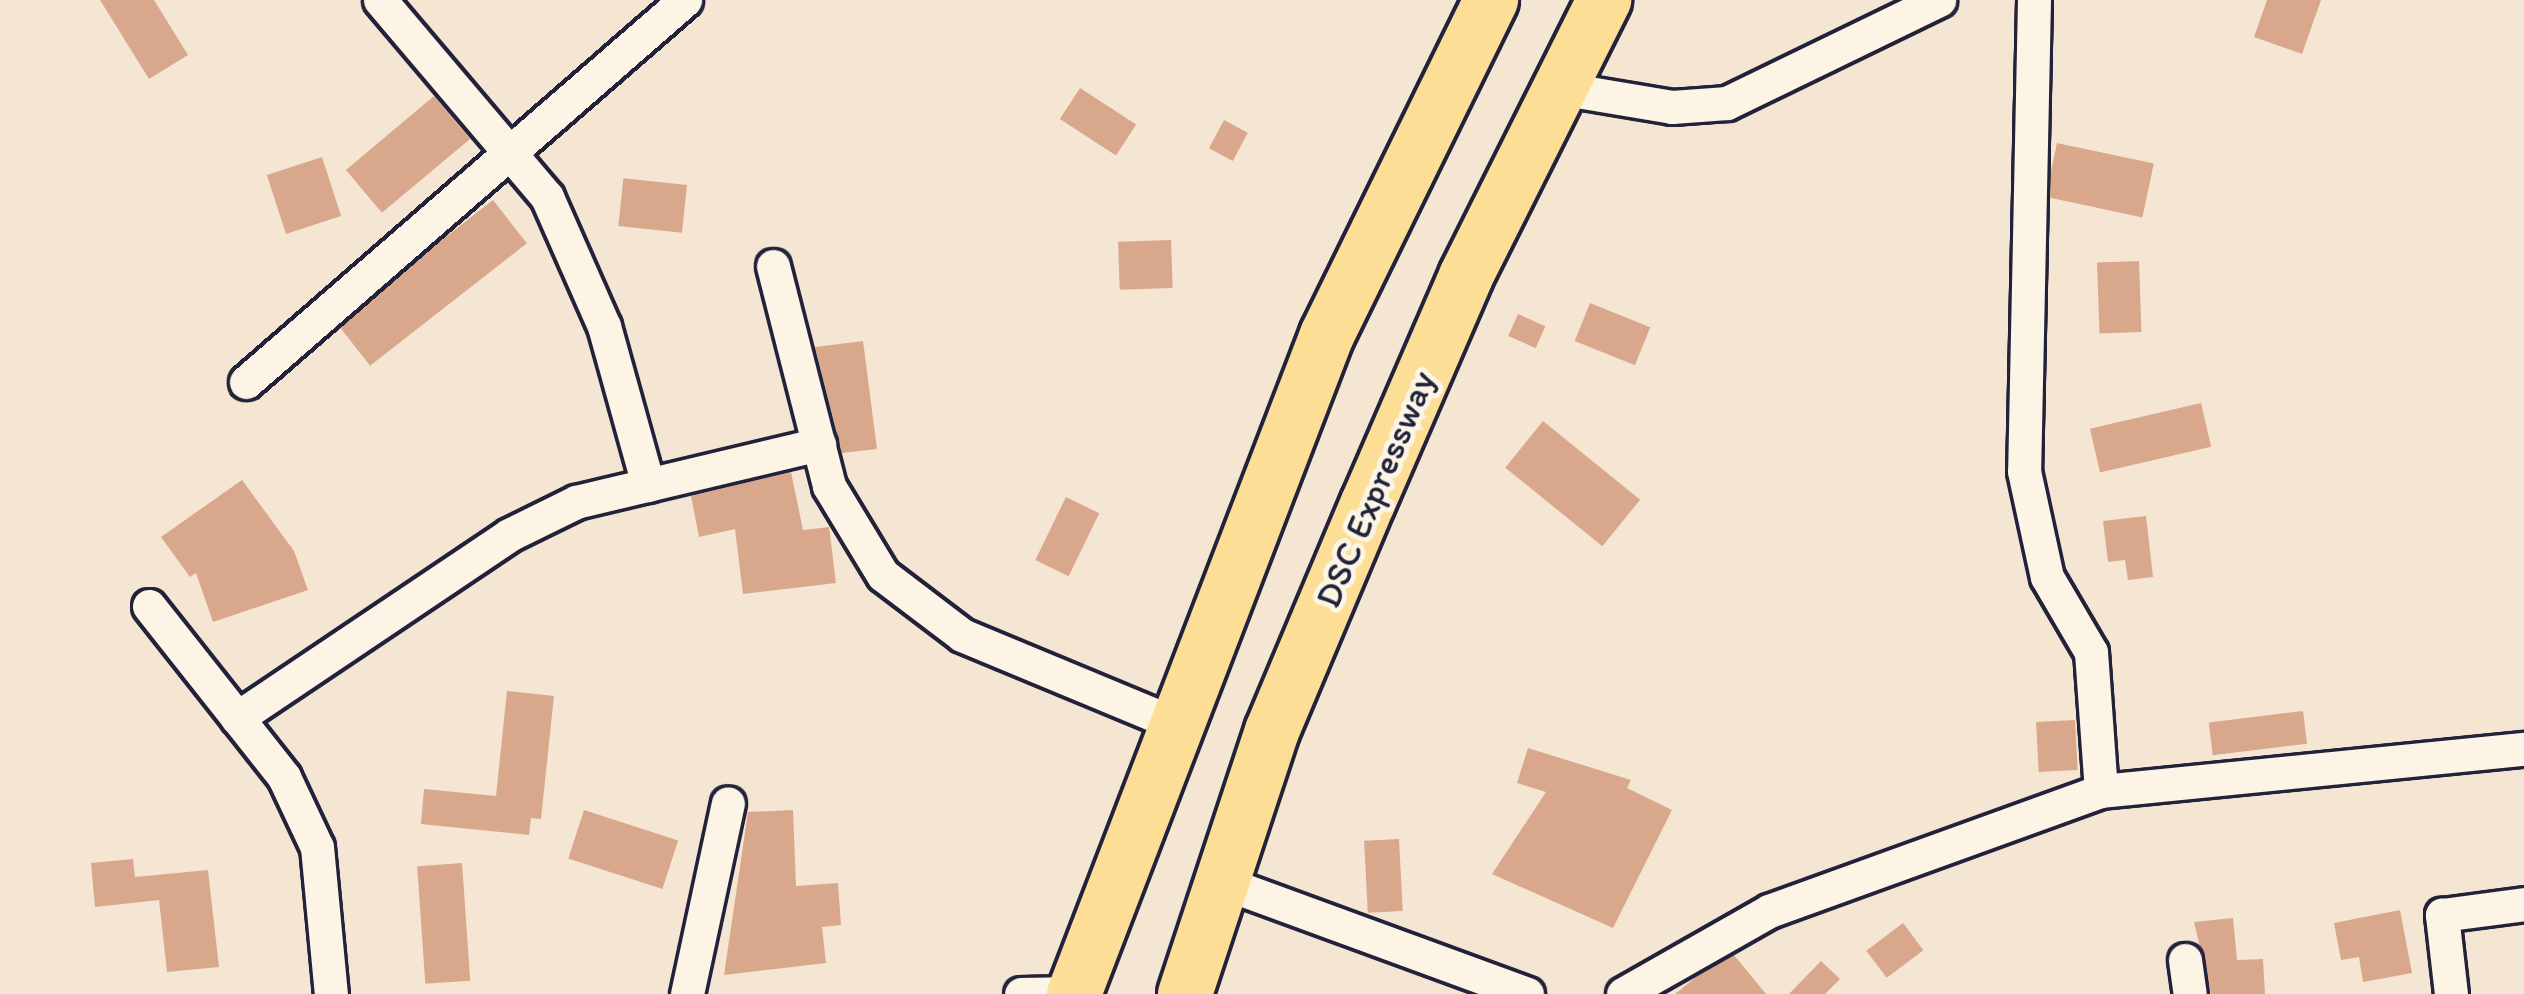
<!DOCTYPE html>
<style>
body{margin:0}
#map{position:relative;width:2524px;height:994px;overflow:hidden;background:#f5e6d3;font-family:Itim,sans-serif}
div>[style]{position:absolute}
.building>*{inset:0;background:#d9a88c;transform-origin:0 0}
.roads{filter:drop-shadow(3px 0 #22223b) drop-shadow(-3px 0 #22223b) drop-shadow(0 3px #22223b) drop-shadow(0 -3px #22223b)}
.minor>*{height:33px;margin:-16.5px;padding:0 16.5px;transform-origin:16.5px;border-radius:16.5px;background:#fcf5e5}
.primary>*{height:54px;margin:-27px;padding:0 27px;transform-origin:27px;border-radius:27px;background:#fdde96}
span{translate:-50% -50%;white-space:nowrap;text-align:center;line-height:1.15;-webkit-text-stroke:10px #fcf5e5;paint-order:stroke}
.street-label{font-size:36px;color:#22223b}
</style>
<div id="map">
<div class="building">
<div style="clip-path:polygon(100px 0,154px 0,188px 55px,149px 79px)"></div>
<div style="clip-path:polygon(2267px 0,2321px 0,2302px 54px,2254px 37px)"></div>
<div style="left:1080px;top:88px;width:67px;height:37px;rotate:33deg"></div>
<div style="left:434px;top:96px;width:56px;height:115px;rotate:50deg"></div>
<div style="left:1224px;top:120px;width:27px;height:32px;rotate:28deg"></div>
<div style="left:2057px;top:143px;width:99px;height:55px;rotate:12deg"></div>
<div style="left:322px;top:157px;width:62px;height:58px;rotate:72deg"></div>
<div style="left:687px;top:185px;width:48px;height:64px;rotate:96deg"></div>
<div style="left:493px;top:200px;width:55px;height:199px;rotate:52deg"></div>
<div style="left:1171px;top:240px;width:48px;height:53px;rotate:88deg"></div>
<div style="left:2139px;top:261px;width:71px;height:42px;rotate:88deg"></div>
<div style="left:1590px;top:303px;width:65px;height:41px;rotate:22deg"></div>
<div style="left:1518px;top:314px;width:30px;height:24px;rotate:24deg"></div>
<div style="clip-path:polygon(863px 341px,877px 449px,842px 453px,815px 347px)"></div>
<div style="left:2201px;top:403px;width:45px;height:114px;rotate:77deg"></div>
<div style="left:1543px;top:421px;width:125px;height:60px;rotate:39deg"></div>
<div style="clip-path:polygon(791px 472px,803px 530px,829px 527px,836px 583px,743px 594px,735px 529px,699px 537px,691px 496px)"></div>
<div style="clip-path:polygon(242px 480px,294px 551px,308px 590px,213px 622px,196px 573px,190px 577px,161px 537px)"></div>
<div style="left:1066px;top:497px;width:37px;height:70px;rotate:26deg"></div>
<div style="clip-path:polygon(2146px 516px,2153px 577px,2128px 580px,2125px 560px,2108px 562px,2103px 521px)"></div>
<div style="clip-path:polygon(507px 691px,554px 696px,541px 819px,531px 818px,529px 835px,421px 824px,424px 789px,496px 796px)"></div>
<div style="left:2303px;top:711px;width:33px;height:95px;rotate:83deg"></div>
<div style="left:2075px;top:720px;width:50px;height:39px;rotate:87deg"></div>
<div style="clip-path:polygon(1528px 748px,1631px 780px,1627px 788px,1672px 810px,1613px 928px,1492px 874px,1546px 792px,1517px 783px)"></div>
<div style="left:584px;top:810px;width:99px;height:51px;rotate:18deg"></div>
<div style="clip-path:polygon(793px 810px,796px 886px,838px 883px,841px 925px,822px 927px,826px 963px,724px 975px,748px 812px)"></div>
<div style="left:1399px;top:839px;width:72px;height:35px;rotate:87deg"></div>
<div style="clip-path:polygon(133px 859px,135px 877px,208px 870px,219px 967px,167px 972px,159px 900px,95px 907px,91px 863px)"></div>
<div style="left:462px;top:863px;width:118px;height:45px;rotate:86deg"></div>
<div style="clip-path:polygon(2400px 910px,2412px 973px,2363px 982px,2359px 957px,2341px 960px,2334px 923px)"></div>
<div style="clip-path:polygon(2233px 918px,2237px 960px,2263px 959px,2265px 994px,2211px 994px,2194px 922px)"></div>
<div style="left:1903px;top:923px;width:34px;height:46px;rotate:53deg"></div>
<div style="clip-path:polygon(1734px 955px,1766px 994px,1675px 994px,1696px 977px)"></div>
<div style="clip-path:polygon(1821px 961px,1840px 979px,1825px 994px,1789px 994px)"></div>
</div>
<div class="roads">
<div class="minor">
<div style="left:380px;top:0;width:258px;rotate:49.7deg"></div>
<div style="left:547px;top:197px;width:141px;rotate:66.2deg"></div>
<div style="left:604px;top:326px;width:165px;rotate:74.5deg"></div>
<div style="left:2034px;top:0;width:471px;rotate:91.2deg"></div>
<div style="left:2024px;top:471px;width:108px;rotate:77.8deg"></div>
<div style="left:2047px;top:577px;width:87px;rotate:59.6deg"></div>
<div style="left:2091px;top:652px;width:139px;rotate:85.9deg"></div>
<div style="left:1559px;top:88px;width:115px;rotate:9.5deg"></div>
<div style="left:1672px;top:107px;width:55px;rotate:-4.2deg"></div>
<div style="left:1727px;top:103px;width:236px;rotate:-25.9deg"></div>
<div style="left:773px;top:266px;width:227px;rotate:75.7deg"></div>
<div style="left:829px;top:486px;width:104px;rotate:58.8deg"></div>
<div style="left:883px;top:575px;width:99px;rotate:37.2deg"></div>
<div style="left:962px;top:635px;width:229px;rotate:22.6deg"></div>
<div style="left:246px;top:382px;width:582px;rotate:-41.03deg"></div>
<div style="left:149px;top:606px;width:218px;rotate:51.7deg"></div>
<div style="left:284px;top:777px;width:77px;rotate:64.8deg"></div>
<div style="left:317px;top:847px;width:148px;rotate:84.6deg"></div>
<div style="left:237px;top:718px;width:328px;rotate:-33.9deg"></div>
<div style="left:509px;top:535px;width:75px;rotate:-26.2deg"></div>
<div style="left:576px;top:502px;width:250px;rotate:-13.4deg"></div>
<div style="left:1219px;top:881px;width:328px;rotate:20.1deg"></div>
<div style="left:2185px;top:960px;width:34px;rotate:82deg"></div>
<div style="left:687px;top:994px;width:195px;rotate:-77.9deg"></div>
<div style="left:1021px;top:994px;width:53px;rotate:-1.1deg"></div>
<div style="left:1623px;top:994px;width:168px;rotate:-29.6deg"></div>
<div style="left:1769px;top:911px;width:353px;rotate:-19.9deg"></div>
<div style="left:2101px;top:791px;width:425px;rotate:-5.7deg"></div>
<div style="left:2451px;top:994px;width:80px;rotate:-96.5deg"></div>
<div style="left:2442px;top:915px;width:83px;rotate:-7.6deg"></div>
</div>
<div class="primary">
<div style="left:1074px;top:994px;width:706px;rotate:-69deg"></div>
<div style="left:1327px;top:335px;width:373px;rotate:-63.9deg"></div>
<div style="left:1185px;top:994px;width:277px;rotate:-71.7deg"></div>
<div style="left:1272px;top:731px;width:247px;rotate:-67.2deg"></div>
<div style="left:1368px;top:503px;width:247px;rotate:-66.6deg"></div>
<div style="left:1466px;top:276px;width:309px;rotate:-63.4deg"></div>
</div>
</div>
<div class="street-label">
<span style="left:1375px;top:489px;rotate:-67deg">DSC Expressway</span>
</div>
</div>
